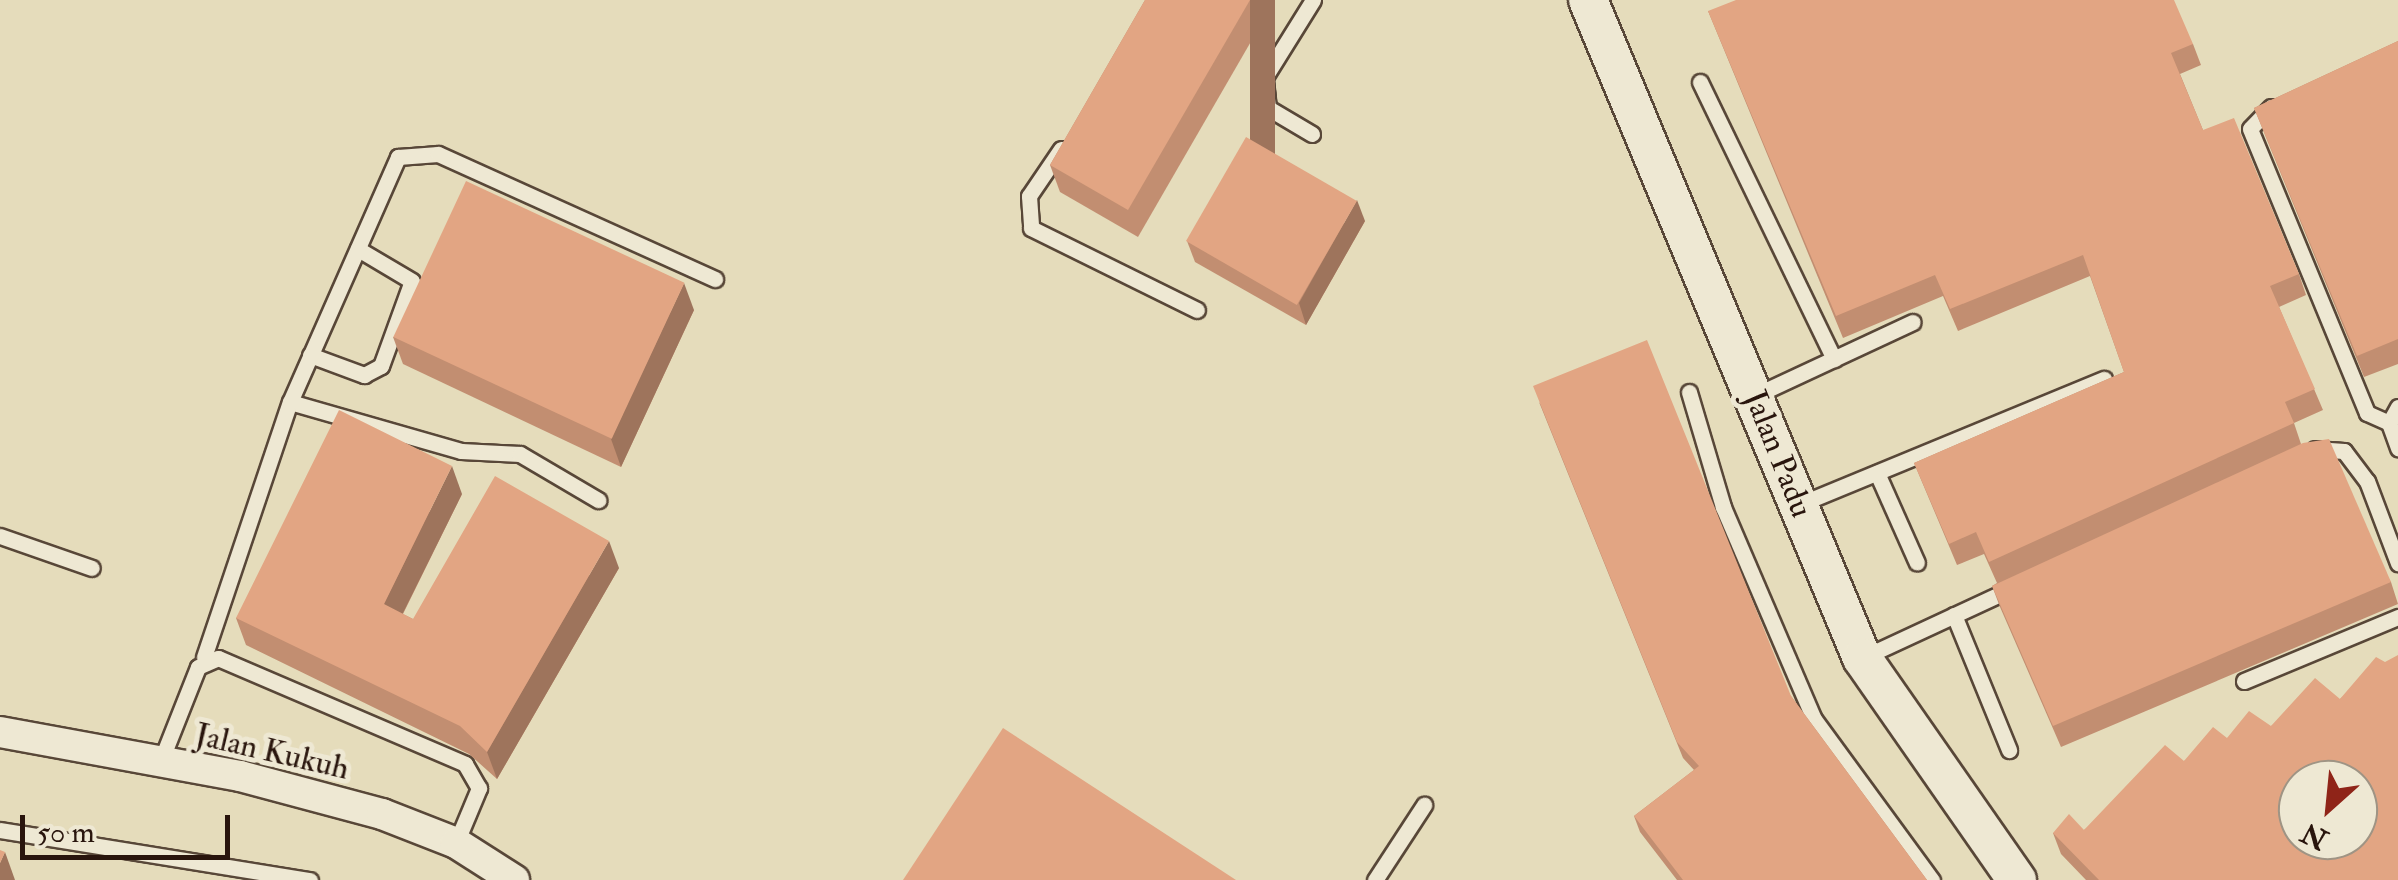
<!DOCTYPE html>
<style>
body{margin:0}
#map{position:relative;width:2398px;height:880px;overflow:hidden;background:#e5dcbb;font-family:"IM FELL Double Pica",serif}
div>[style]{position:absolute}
.roads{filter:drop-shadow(2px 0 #584738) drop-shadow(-2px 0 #584738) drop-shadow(0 2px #584738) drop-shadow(0 -2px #584738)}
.service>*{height:15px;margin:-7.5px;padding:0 7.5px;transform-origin:7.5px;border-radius:7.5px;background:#eee8d3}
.minor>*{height:30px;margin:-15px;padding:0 15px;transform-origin:15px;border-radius:15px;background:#eee8d3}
.tertiary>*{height:38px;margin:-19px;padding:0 19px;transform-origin:19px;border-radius:19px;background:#eee8d3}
.wall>*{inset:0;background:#c28e71}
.shaded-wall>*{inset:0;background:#9e745c;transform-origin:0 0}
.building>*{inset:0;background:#e2a583;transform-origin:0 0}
span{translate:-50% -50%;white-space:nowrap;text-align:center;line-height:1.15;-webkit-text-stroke:10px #eee8d3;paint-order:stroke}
.street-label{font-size:32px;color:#29150d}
.north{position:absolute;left:2278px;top:760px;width:100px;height:100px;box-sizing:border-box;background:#eee8d3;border:2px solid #9f9484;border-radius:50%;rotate:207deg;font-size:28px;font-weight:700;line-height:40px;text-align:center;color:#29150d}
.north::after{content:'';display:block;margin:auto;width:35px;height:45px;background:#8f2418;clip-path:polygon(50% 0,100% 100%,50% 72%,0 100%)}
.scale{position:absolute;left:20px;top:815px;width:210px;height:45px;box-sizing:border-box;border:5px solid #29150d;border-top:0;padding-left:12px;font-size:30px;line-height:35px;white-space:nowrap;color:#29150d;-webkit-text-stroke:8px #eee8d3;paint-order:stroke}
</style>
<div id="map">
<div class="roads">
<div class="service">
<div style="left:1700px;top:82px;width:308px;rotate:64.2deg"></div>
<div style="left:2271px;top:107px;width:30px;rotate:134deg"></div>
<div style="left:2250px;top:129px;width:307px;rotate:67.6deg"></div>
<div style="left:2367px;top:413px;width:24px;rotate:24deg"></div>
<div style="left:1312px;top:134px;width:51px;rotate:-149.4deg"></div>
<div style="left:1268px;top:108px;width:31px;rotate:-96deg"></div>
<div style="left:1265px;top:77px;width:91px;rotate:-58.1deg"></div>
<div style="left:1061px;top:149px;width:57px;rotate:124.2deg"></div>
<div style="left:1029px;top:196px;width:32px;rotate:86deg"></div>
<div style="left:1031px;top:228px;width:185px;rotate:26.3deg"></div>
<div style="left:310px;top:355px;width:58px;rotate:20.3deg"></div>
<div style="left:364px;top:375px;width:19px;rotate:-28deg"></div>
<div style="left:381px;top:366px;width:90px;rotate:-70deg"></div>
<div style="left:412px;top:281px;width:63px;rotate:-149.3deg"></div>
<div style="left:1689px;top:392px;width:120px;rotate:73.5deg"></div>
<div style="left:1723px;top:507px;width:231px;rotate:66.8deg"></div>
<div style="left:1814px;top:719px;width:200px;rotate:53.8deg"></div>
<div style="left:1754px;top:396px;width:175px;rotate:-25deg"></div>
<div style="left:290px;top:402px;width:178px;rotate:16deg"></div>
<div style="left:461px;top:451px;width:59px;rotate:2.9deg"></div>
<div style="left:520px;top:454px;width:91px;rotate:30.5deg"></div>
<div style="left:2398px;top:407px;width:18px;rotate:119deg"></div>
<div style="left:2389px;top:423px;width:27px;rotate:70deg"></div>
<div style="left:2315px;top:449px;width:29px;rotate:4deg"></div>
<div style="left:2344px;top:451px;width:38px;rotate:53deg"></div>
<div style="left:2367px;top:481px;width:88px;rotate:69.3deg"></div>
<div style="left:1877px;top:473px;width:98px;rotate:66deg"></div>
<div style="left:1798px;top:505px;width:331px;rotate:-22.4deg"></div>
<div style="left:0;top:536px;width:97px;rotate:19.2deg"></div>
<div style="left:1954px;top:615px;width:146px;rotate:67.8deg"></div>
<div style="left:204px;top:657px;width:269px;rotate:-71.4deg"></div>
<div style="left:290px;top:402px;width:268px;rotate:-66.2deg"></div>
<div style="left:398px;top:157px;width:40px;rotate:-4.3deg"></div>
<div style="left:438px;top:154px;width:304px;rotate:24.3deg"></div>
<div style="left:1862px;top:658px;width:166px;rotate:-24.9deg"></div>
<div style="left:2244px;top:681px;width:167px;rotate:-22.6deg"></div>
<div style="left:160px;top:763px;width:103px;rotate:-68.4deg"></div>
<div style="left:198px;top:667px;width:22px;rotate:-24deg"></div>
<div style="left:218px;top:658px;width:269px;rotate:23.2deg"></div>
<div style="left:465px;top:764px;width:28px;rotate:60deg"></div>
<div style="left:479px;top:788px;width:60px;rotate:112.7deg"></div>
<div style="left:0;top:830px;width:314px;rotate:9.2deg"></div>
<div style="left:1375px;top:880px;width:90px;rotate:-56.8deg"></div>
</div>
<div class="minor">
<div style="left:0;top:732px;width:244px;rotate:10.4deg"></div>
<div style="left:240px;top:776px;width:147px;rotate:15deg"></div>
<div style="left:382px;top:814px;width:79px;rotate:21.4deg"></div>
<div style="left:456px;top:843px;width:69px;rotate:32.5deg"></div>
</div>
<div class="tertiary">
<div style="left:1588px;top:0;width:713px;rotate:67.39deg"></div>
<div style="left:1862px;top:658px;width:271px;rotate:55.1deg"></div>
</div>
</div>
<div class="wall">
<div style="clip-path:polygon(1145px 0,1275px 0,1138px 237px,1060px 192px,1050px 165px)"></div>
<div style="clip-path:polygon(1708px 11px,2193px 44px,2201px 65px,2180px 74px,2203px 130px,2299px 274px,2306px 295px,2279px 307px,2323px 410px,2294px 423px,2301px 444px,2391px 582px,2398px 604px,2061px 747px,2000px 607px,1992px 586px,1997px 583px,1984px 554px,1957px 565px,1914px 463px,2124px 372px,2090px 276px,1958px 331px,1943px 296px,1843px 338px)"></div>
<div style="clip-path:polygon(2398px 41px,2398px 364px,2364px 377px,2254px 108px)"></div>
<div style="clip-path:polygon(1365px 221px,1306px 325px,1195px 262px,1187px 241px)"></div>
<div style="clip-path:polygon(694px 310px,621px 467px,403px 364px,393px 337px)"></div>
<div style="clip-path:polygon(1539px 402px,1791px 696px,1927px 880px,1677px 880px,1640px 832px,1634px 816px,1694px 770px,1683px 758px)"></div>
<div style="clip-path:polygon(462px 494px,403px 614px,413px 619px,619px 568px,497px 779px,469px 754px,246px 645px,236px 618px)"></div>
<div style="clip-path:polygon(2385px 662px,2398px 880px,2086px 880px,2061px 854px,2053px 833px,2084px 830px,2184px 761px,2227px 738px,2271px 726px,2340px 699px)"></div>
</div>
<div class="shaded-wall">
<div style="left:1250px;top:0;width:25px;height:243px"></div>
<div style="clip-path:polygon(1357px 200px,1365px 221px,1306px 325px,1299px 303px)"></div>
<div style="clip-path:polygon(684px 283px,694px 310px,621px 467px,611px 439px)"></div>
<div style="clip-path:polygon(452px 466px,462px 494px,394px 631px,384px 604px)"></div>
<div style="clip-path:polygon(609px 541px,619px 568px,497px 779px,487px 752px)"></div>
<div style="clip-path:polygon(5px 852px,15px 880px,0 880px,0 863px)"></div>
</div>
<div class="building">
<div style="clip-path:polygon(1145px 0,1250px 0,1128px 210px,1050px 165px)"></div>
<div style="clip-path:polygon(1736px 0,2174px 0,2193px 44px,2171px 53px,2203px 130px,2234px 118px,2299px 274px,2270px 286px,2315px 389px,2285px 402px,2294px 423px,1989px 562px,1976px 532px,1949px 544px,1914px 463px,2124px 372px,2083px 255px,1950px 309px,1935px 275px,1836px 316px,1708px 11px)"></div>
<div style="clip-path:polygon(2398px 41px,2398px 339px,2357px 356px,2254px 108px)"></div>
<div style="left:1246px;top:137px;width:128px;height:120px;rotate:30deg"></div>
<div style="left:466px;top:181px;width:241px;height:172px;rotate:25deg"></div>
<div style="clip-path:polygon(1647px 340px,1791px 696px,1927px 880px,1683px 880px,1634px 816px,1699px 766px,1677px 742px,1533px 386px)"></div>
<div style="clip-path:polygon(339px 410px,452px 466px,384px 604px,413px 619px,495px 476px,609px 541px,487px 752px,460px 726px,236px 618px)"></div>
<div style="clip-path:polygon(2329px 439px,2391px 582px,2053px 726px,1992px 586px,2303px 443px)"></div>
<div style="clip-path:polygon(evenodd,2398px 655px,2398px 880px,2099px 880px,2053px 833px,2069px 814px,2084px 830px,2165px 745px,2184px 761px,2213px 727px,2227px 738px,2249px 711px,2271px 726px,2315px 678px,2340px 699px,2376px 657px,2385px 662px,2398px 655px,2298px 780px,2358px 780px,2358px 840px,2298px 840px,2298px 780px)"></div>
<div style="clip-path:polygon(1003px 728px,1236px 880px,903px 880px)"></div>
<div style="clip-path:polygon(0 850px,5px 852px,0 863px)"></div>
</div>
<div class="street-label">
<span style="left:1778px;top:454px;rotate:68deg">Jalan Padu</span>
<span style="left:272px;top:752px;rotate:13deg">Jalan Kukuh</span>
</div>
<div class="north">N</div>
<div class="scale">50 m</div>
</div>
